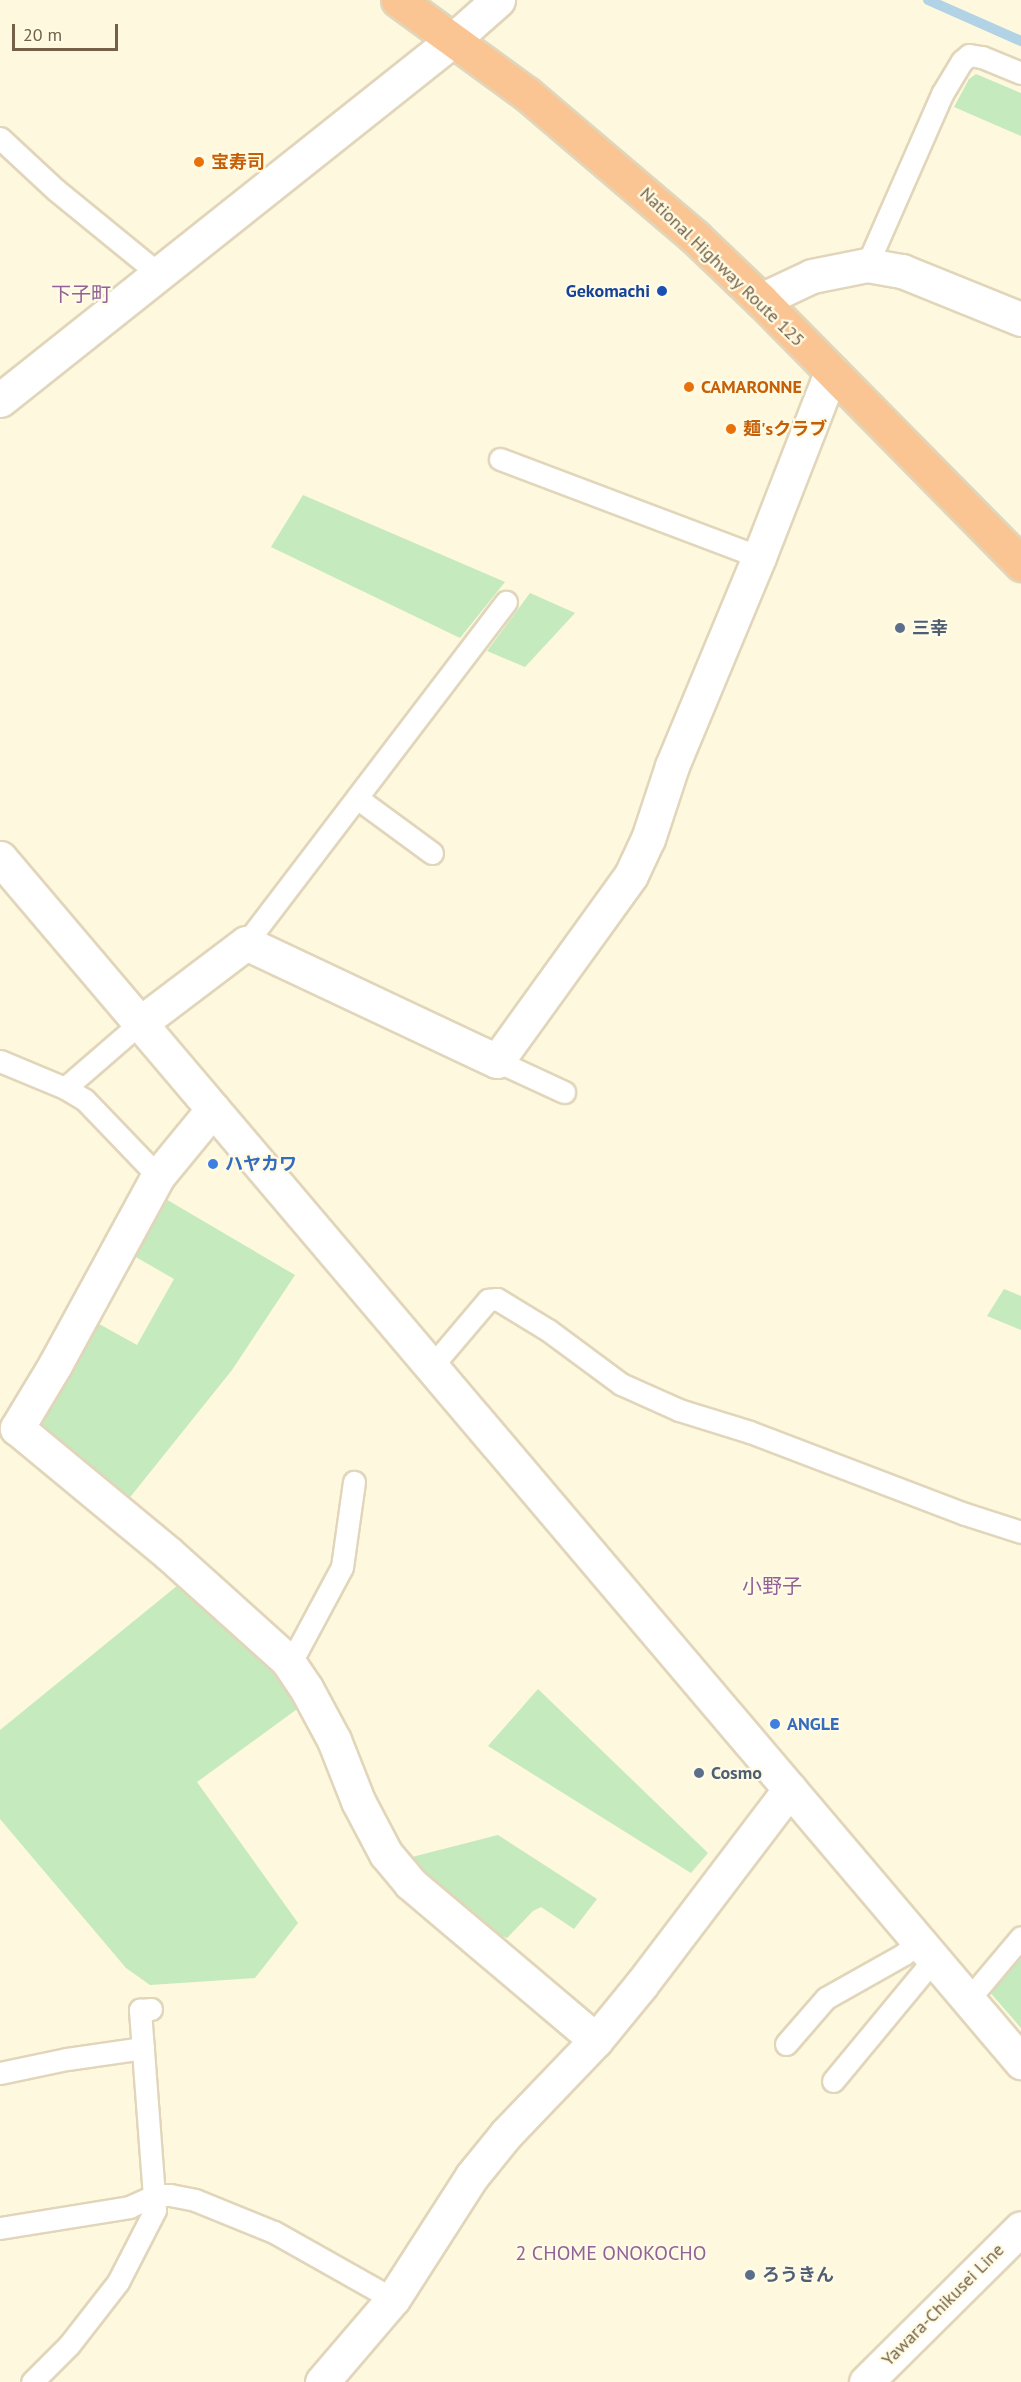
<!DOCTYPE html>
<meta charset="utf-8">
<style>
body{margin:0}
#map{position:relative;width:1021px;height:2382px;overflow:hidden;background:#fdf8de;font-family:"PT Sans","Noto Sans JP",sans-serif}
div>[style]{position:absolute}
.green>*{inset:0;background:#c4eabd}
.stream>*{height:10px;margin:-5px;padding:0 5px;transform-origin:5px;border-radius:5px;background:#b2d3e6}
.roads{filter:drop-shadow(2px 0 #e1d5ba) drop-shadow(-2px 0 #e1d5ba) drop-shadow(0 2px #e1d5ba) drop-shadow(0 -2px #e1d5ba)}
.lane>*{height:21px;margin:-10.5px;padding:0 10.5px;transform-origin:10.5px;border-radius:10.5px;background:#fff}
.street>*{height:33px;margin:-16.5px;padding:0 16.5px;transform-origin:16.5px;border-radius:16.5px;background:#fff}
.secondary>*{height:33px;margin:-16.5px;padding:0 16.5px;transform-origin:16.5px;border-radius:16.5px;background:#fff}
.highway>*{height:33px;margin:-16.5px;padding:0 16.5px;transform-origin:16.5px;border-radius:16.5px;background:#fac592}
.dots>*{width:16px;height:16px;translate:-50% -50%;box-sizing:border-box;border:3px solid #fffbe5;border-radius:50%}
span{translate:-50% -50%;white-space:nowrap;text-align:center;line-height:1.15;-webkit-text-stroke:4.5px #fffbe5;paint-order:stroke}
.food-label{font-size:18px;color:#c56008;font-weight:700}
.left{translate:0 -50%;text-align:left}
.street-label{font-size:18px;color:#736046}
.transit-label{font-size:18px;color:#164399;font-weight:700}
.right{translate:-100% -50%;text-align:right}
.service-label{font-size:18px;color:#4e5e75;font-weight:700}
.shop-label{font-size:18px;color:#366cbe;font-weight:700}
.neighbourhood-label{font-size:20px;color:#916197}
.scale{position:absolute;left:12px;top:24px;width:106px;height:27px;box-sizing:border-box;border:3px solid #736046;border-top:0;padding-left:8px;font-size:18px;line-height:21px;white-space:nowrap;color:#736046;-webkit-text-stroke:4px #fffbe5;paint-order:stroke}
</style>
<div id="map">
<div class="green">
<div style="clip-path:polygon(976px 74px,1021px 93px,1021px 136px,954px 107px,969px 79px)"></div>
<div style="clip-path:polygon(303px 495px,505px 582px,460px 638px,271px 547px)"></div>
<div style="clip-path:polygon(530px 593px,575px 613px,525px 667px,487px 651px)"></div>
<div style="clip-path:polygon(164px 1198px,295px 1275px,232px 1370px,127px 1501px,36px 1422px,92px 1320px,137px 1345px,174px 1279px,129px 1253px)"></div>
<div style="clip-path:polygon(1004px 1289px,1021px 1296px,1021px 1330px,987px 1316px)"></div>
<div style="clip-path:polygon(183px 1581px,279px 1668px,304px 1704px,197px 1782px,298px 1923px,255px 1978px,150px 1985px,126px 1968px,0 1819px,0 1730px)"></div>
<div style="clip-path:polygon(538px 1689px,708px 1853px,691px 1873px,488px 1746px)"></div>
<div style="clip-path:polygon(498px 1835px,597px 1899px,574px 1929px,541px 1907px,533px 1911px,507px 1938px,486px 1929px,422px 1877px,412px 1857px)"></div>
<div style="clip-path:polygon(1021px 1949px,1021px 2028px,988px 1990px)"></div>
</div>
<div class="stream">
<div style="left:928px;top:0;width:102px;rotate:23.8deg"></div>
</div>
<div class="roads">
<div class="lane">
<div style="left:0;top:138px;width:76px;rotate:42.9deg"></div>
<div style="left:56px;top:190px;width:133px;rotate:39.2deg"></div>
<div style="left:867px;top:265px;width:187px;rotate:-66.3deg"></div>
<div style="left:942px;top:94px;width:39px;rotate:-59deg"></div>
<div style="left:962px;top:61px;width:9px;rotate:-41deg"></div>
<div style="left:969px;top:55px;width:13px;rotate:9deg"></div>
<div style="left:982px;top:57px;width:42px;rotate:22.3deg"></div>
<div style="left:500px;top:459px;width:277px;rotate:20.7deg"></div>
<div style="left:357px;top:798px;width:93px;rotate:36.3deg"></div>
<div style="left:246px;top:943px;width:429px;rotate:-52.7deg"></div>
<div style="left:0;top:1061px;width:70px;rotate:22.6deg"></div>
<div style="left:65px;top:1088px;width:23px;rotate:31deg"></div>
<div style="left:85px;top:1100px;width:105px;rotate:46.2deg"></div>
<div style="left:497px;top:1061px;width:74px;rotate:24.8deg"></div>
<div style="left:65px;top:1088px;width:98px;rotate:-40.9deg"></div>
<div style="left:432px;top:1366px;width:87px;rotate:-49.7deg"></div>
<div style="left:488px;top:1300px;width:9px;rotate:-6deg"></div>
<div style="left:497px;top:1299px;width:60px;rotate:31.3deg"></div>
<div style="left:548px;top:1330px;width:91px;rotate:36.5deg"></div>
<div style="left:621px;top:1384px;width:64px;rotate:24.1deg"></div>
<div style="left:679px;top:1410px;width:74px;rotate:17.2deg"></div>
<div style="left:750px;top:1432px;width:230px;rotate:20.9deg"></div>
<div style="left:965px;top:1514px;width:59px;rotate:17.8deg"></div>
<div style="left:287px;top:1660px;width:13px;rotate:-42deg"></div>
<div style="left:297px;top:1651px;width:95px;rotate:-61.8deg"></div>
<div style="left:342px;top:1567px;width:86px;rotate:-82deg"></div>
<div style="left:968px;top:2000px;width:82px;rotate:-49.9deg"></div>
<div style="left:786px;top:2044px;width:61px;rotate:-49deg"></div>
<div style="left:826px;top:1998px;width:90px;rotate:-29.4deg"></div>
<div style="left:904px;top:1954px;width:20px;rotate:-45deg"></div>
<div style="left:0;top:2073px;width:68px;rotate:-11.8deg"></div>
<div style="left:67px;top:2059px;width:77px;rotate:-8.2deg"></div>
<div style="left:833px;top:2081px;width:158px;rotate:-50.4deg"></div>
<div style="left:0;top:2228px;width:131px;rotate:-9.2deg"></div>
<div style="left:129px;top:2207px;width:30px;rotate:-24deg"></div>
<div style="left:156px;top:2195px;width:14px"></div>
<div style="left:170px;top:2195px;width:25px;rotate:11deg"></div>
<div style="left:195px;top:2200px;width:85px;rotate:22.1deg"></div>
<div style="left:274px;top:2232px;width:137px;rotate:29.4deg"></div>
<div style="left:32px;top:2382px;width:52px;rotate:-45deg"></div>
<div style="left:69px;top:2345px;width:80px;rotate:-52.1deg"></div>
<div style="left:118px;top:2282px;width:81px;rotate:-62.8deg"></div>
<div style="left:155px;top:2210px;width:201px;rotate:-94.3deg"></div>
<div style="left:140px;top:2010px;width:11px;rotate:-5deg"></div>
</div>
<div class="street">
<div style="left:761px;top:300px;width:56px;rotate:-25.2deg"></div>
<div style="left:812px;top:276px;width:56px;rotate:-11.3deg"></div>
<div style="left:867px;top:265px;width:36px;rotate:10deg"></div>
<div style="left:902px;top:271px;width:128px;rotate:22deg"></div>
<div style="left:0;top:400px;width:580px;rotate:-38.49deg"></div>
<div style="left:0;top:858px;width:1579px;rotate:49.7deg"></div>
<div style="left:139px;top:1024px;width:134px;rotate:-37.1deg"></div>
<div style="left:246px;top:943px;width:277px;rotate:25.2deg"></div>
<div style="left:497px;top:1061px;width:229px;rotate:-54.2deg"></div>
<div style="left:631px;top:875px;width:40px;rotate:-65deg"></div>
<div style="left:648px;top:839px;width:77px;rotate:-71.8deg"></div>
<div style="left:672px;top:766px;width:226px;rotate:-67.4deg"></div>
<div style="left:759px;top:557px;width:199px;rotate:-68.7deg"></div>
<div style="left:213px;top:1109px;width:87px;rotate:129.4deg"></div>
<div style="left:158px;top:1176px;width:215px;rotate:118.6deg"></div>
<div style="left:55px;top:1365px;width:74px;rotate:121.1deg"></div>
<div style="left:17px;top:1428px;width:196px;rotate:39.6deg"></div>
<div style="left:168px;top:1553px;width:160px;rotate:42deg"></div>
<div style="left:287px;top:1660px;width:34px;rotate:56deg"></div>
<div style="left:306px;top:1688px;width:59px;rotate:61.7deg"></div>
<div style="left:334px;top:1740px;width:66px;rotate:68.5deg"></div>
<div style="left:358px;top:1801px;width:60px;rotate:62.2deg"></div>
<div style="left:386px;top:1854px;width:38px;rotate:50deg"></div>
<div style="left:410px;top:1883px;width:243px;rotate:40.2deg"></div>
<div style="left:322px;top:2382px;width:109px;rotate:-49.5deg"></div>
<div style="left:393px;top:2299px;width:146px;rotate:-57.3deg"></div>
<div style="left:472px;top:2176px;width:54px;rotate:-51deg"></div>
<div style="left:506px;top:2134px;width:130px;rotate:-46.2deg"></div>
<div style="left:596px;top:2040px;width:71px;rotate:-50.7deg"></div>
<div style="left:641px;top:1985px;width:246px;rotate:-52.8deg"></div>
</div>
<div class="secondary">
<div style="left:454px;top:39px;width:59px;rotate:-41.6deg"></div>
<div style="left:866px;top:2382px;width:218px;rotate:-44.8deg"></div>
</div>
<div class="highway">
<div style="left:398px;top:0;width:160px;rotate:36.1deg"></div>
<div style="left:527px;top:94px;width:221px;rotate:40.4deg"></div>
<div style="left:695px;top:237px;width:91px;rotate:43.7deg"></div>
<div style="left:761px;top:300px;width:371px;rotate:45.4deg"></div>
</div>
</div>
<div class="dots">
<div style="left:199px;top:162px;background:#e8710a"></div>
<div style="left:662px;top:291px;background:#1a4fb4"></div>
<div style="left:689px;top:387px;background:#e8710a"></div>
<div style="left:731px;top:429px;background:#e8710a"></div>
<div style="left:900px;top:628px;background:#5c6f8a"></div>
<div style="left:213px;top:1164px;background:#3f7fe0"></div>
<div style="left:775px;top:1724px;background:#3f7fe0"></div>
<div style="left:699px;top:1773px;background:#5c6f8a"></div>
<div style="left:750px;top:2275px;background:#5c6f8a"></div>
</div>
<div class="food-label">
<span class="left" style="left:211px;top:162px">宝寿司</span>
<span class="left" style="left:701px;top:387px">CAMARONNE</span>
<span class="left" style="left:743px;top:429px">麺'sクラブ</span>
</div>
<div class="street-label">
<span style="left:722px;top:267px;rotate:44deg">National Highway Route 125</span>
<span style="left:943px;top:2305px;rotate:-45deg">Yawara-Chikusei Line</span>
</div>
<div class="transit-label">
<span class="right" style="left:650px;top:291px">Gekomachi</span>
</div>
<div class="service-label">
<span class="left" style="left:912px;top:628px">三幸</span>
<span class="left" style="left:711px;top:1773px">Cosmo</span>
<span class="left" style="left:762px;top:2275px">ろうきん</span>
</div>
<div class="shop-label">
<span class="left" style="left:225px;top:1164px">ハヤカワ</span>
<span class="left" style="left:787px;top:1724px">ANGLE</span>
</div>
<div class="neighbourhood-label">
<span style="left:81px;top:294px">下子町</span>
<span style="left:772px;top:1586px">小野子</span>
<span style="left:611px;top:2253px">2 CHOME ONOKOCHO</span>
</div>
<div class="scale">20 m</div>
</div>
